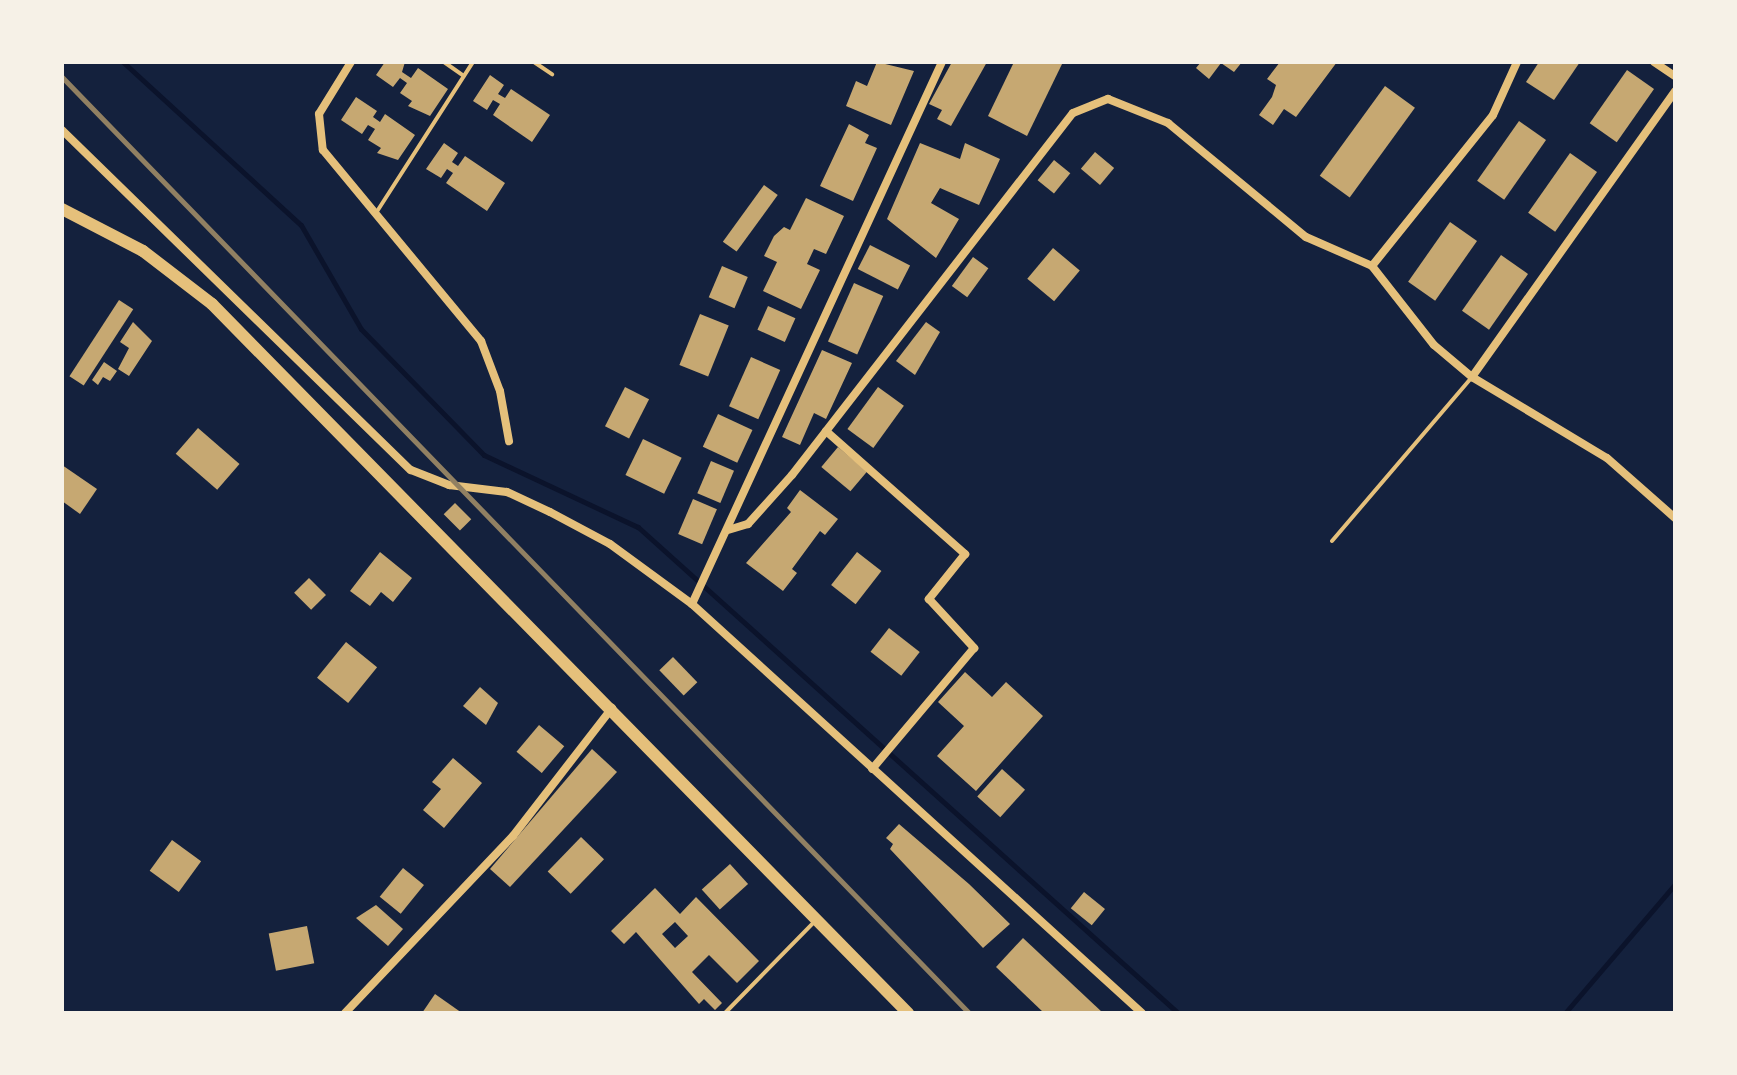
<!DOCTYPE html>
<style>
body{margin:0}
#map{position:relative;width:1737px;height:1075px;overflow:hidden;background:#14213d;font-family:"Alegreya Sans",sans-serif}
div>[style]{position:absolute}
.stream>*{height:5px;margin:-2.5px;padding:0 2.5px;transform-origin:2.5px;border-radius:2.5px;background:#0b132b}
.building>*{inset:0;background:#c6a872;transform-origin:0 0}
.service>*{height:4px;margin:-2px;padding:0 2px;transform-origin:2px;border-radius:2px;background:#e5c07b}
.minor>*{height:8px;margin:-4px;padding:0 4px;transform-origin:4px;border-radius:4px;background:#e5c07b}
.secondary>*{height:12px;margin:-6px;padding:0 6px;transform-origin:6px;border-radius:6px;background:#e5c07b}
.rail>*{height:5px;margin:-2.5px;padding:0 2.5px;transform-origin:2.5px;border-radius:2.5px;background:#918062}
span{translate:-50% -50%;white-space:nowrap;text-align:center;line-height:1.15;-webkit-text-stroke:8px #f6f1e7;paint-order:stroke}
.frame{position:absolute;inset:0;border:64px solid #f6f1e7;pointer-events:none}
</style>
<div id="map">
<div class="stream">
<div style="left:123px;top:62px;width:241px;rotate:42.5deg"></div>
<div style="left:301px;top:225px;width:120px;rotate:60deg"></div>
<div style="left:361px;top:329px;width:176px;rotate:45.7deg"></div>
<div style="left:484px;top:455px;width:170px;rotate:25.1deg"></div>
<div style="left:638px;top:527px;width:726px;rotate:41.99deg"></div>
<div style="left:1565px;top:1013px;width:170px;rotate:-49.5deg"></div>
</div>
<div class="building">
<div style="clip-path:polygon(385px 62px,405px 62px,402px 72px,411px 78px,418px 68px,448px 89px,430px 116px,408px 106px,412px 101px,400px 93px,407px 83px,400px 78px,393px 87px,376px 75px)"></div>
<div style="clip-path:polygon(877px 62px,914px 71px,891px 125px,846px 106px,856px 81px,867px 86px)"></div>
<div style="clip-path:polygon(952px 62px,987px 62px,951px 126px,937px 119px,942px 110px,929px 104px)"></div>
<div style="clip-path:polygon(1014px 62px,1063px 62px,1027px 136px,988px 116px)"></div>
<div style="clip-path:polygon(1201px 62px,1242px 62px,1234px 72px,1221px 63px,1209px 79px,1196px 68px)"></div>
<div style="clip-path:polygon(1280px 62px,1337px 62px,1296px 117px,1284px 109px,1273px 125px,1259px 115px,1272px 97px,1276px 85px,1267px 79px)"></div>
<div style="clip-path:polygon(1539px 62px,1580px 62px,1554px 100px,1526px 82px)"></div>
<div style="left:1627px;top:70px;width:33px;height:65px;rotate:35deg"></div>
<div style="clip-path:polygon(490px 75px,504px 85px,498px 94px,505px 98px,511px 89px,550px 115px,532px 142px,493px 115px,500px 104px,493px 100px,487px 110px,473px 101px)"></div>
<div style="left:1385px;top:86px;width:37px;height:111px;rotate:36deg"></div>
<div style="clip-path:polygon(356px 97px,377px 111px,373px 117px,380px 122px,385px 114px,415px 135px,398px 160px,377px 153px,381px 148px,368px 140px,375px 129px,368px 125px,362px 134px,341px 120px)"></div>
<div style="left:1519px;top:121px;width:33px;height:73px;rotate:35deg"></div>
<div style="clip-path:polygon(849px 124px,869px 135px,865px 143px,877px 148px,853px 201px,820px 186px)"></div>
<div style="clip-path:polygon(444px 143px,458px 153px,452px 162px,458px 166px,465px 156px,505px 183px,487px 211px,446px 183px,453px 173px,447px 169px,441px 178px,426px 169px)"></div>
<div style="clip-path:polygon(920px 143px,960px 159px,965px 143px,1000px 159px,979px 205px,940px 188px,931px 203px,959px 219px,936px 258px,887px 219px)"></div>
<div style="left:1095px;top:152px;width:25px;height:22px;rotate:40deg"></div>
<div style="left:1570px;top:153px;width:33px;height:73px;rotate:35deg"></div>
<div style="left:1054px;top:160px;width:21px;height:26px;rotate:39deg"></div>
<div style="left:764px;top:185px;width:17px;height:70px;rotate:36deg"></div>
<div style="clip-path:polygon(806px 198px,844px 216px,826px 254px,814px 249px,807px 264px,820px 270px,801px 309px,763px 291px,777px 262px,764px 256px,774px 236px,784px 227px,790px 230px)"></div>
<div style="left:1450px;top:222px;width:33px;height:73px;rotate:35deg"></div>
<div style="left:870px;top:245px;width:45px;height:27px;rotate:27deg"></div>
<div style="left:1053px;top:248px;width:35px;height:40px;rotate:40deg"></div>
<div style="left:1501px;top:255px;width:33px;height:68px;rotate:35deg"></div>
<div style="left:973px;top:257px;width:19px;height:36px;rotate:36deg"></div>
<div style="left:722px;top:266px;width:28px;height:34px;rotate:23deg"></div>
<div style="left:854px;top:283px;width:32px;height:64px;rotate:24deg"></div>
<div style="left:119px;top:300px;width:17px;height:91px;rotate:33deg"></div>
<div style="left:768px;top:306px;width:30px;height:26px;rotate:24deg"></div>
<div style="left:700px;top:314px;width:31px;height:55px;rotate:22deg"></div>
<div style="clip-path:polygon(133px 322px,152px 341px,129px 376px,118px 369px,129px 348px,120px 342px)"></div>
<div style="clip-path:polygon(926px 322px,940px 332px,915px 375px,896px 361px)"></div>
<div style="clip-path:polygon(822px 350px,852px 363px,826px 419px,814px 413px,800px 445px,782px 437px)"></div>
<div style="left:751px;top:357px;width:32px;height:54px;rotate:24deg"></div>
<div style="clip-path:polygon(104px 362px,117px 371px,110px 381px,103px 377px,98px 385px,92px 380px)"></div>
<div style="left:625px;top:387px;width:27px;height:44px;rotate:27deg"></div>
<div style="left:878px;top:387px;width:32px;height:52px;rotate:36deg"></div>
<div style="left:718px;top:414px;width:38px;height:36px;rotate:25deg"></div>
<div style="left:198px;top:428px;width:55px;height:34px;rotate:41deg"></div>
<div style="left:643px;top:439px;width:43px;height:40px;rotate:26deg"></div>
<div style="left:838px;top:447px;width:38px;height:26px;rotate:40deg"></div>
<div style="left:711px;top:461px;width:25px;height:35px;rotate:23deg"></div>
<div style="clip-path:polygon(62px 465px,97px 489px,80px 514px,62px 501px)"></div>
<div style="clip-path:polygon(800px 490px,838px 519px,825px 535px,820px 531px,792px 569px,797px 573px,783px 591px,746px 563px,791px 512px,787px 508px)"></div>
<div style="left:693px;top:499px;width:26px;height:38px;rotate:23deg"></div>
<div style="left:455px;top:503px;width:23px;height:16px;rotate:45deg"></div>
<div style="clip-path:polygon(380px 552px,412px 578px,393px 602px,381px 592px,370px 606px,350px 591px)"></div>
<div style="left:857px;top:552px;width:31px;height:42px;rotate:38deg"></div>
<div style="left:309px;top:578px;width:24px;height:21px;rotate:45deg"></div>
<div style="left:889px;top:628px;width:39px;height:30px;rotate:38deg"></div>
<div style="left:346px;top:642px;width:40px;height:46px;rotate:39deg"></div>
<div style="left:673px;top:657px;width:35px;height:19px;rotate:46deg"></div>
<div style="clip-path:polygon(965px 672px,992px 697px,1006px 682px,1043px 716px,976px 791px,937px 756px,964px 726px,938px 702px)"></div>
<div style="clip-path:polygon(480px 687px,498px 703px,486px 725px,463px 706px)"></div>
<div style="left:539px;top:725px;width:33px;height:35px;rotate:40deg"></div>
<div style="clip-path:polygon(592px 749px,617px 772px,510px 887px,490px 869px)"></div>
<div style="clip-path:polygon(453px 758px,482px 783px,444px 828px,423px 810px,441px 789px,432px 782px)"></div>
<div style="left:1002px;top:769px;width:31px;height:37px;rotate:42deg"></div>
<div style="clip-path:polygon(899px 824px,969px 884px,1010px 924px,983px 948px,890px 849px,893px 844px,886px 838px)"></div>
<div style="left:581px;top:837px;width:32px;height:48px;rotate:44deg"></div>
<div style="left:172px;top:840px;width:36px;height:38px;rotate:36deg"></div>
<div style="left:730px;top:864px;width:27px;height:38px;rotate:48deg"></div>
<div style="left:403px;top:868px;width:27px;height:37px;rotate:39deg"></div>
<div style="clip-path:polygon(evenodd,655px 888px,680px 914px,696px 897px,759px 961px,737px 983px,709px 955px,692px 972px,722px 1003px,715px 1010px,704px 999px,699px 1004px,636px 932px,624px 944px,611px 931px,655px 888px,675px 922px,688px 936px,675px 948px,662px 934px,675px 922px)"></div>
<div style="left:1084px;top:892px;width:27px;height:21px;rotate:39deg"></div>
<div style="clip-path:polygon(376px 905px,403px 929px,388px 946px,356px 918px)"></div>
<div style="left:307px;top:926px;width:38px;height:39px;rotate:79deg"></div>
<div style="clip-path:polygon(1023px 938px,1103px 1013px,1044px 1013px,996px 967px)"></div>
<div style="clip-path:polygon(435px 994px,462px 1013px,422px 1013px)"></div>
</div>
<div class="service">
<div style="left:444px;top:62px;width:24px;rotate:35deg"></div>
<div style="left:534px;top:62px;width:22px;rotate:34deg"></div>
<div style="left:376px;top:213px;width:179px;rotate:-57.3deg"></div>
<div style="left:1332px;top:541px;width:216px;rotate:-49.5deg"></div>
<div style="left:725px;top:1013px;width:130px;rotate:-45.6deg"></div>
</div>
<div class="minor">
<div style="left:351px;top:62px;width:61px;rotate:121.6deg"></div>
<div style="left:319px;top:114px;width:36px;rotate:84deg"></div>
<div style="left:323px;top:150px;width:248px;rotate:50.4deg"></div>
<div style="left:481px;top:341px;width:53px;rotate:69.2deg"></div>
<div style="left:500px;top:391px;width:51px;rotate:79.8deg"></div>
<div style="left:1654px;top:62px;width:25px;rotate:34deg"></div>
<div style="left:62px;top:130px;width:487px;rotate:44.3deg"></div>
<div style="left:411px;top:470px;width:41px;rotate:21.5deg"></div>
<div style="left:449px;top:485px;width:58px;rotate:6.9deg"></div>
<div style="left:507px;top:492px;width:47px;rotate:24.9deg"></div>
<div style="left:550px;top:512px;width:68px;rotate:28.1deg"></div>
<div style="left:610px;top:544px;width:102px;rotate:36.2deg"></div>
<div style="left:692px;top:604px;width:608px;rotate:42.27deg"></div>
<div style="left:1372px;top:266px;width:100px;rotate:51.9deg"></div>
<div style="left:1434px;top:345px;width:50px;rotate:40.1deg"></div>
<div style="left:1472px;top:377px;width:157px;rotate:31deg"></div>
<div style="left:1607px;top:458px;width:91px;rotate:41.4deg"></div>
<div style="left:1372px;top:266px;width:193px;rotate:-51.3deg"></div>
<div style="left:1493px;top:115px;width:58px;rotate:-65.6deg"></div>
<div style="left:1472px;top:377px;width:351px;rotate:-54.6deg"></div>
<div style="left:826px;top:431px;width:186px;rotate:41.5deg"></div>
<div style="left:965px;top:554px;width:58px;rotate:128.7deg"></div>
<div style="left:929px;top:599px;width:67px;rotate:47.4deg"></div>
<div style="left:974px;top:648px;width:158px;rotate:130.1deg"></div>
<div style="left:728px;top:530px;width:21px;rotate:-17deg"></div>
<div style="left:748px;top:524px;width:66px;rotate:-48.1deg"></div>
<div style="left:792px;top:475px;width:458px;rotate:-52.2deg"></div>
<div style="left:1073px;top:113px;width:38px;rotate:-22deg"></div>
<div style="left:1108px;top:99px;width:65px;rotate:21.8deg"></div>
<div style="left:1168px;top:123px;width:179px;rotate:39.6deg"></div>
<div style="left:1306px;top:237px;width:72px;rotate:23.7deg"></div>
<div style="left:692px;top:604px;width:597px;rotate:-65.24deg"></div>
<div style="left:345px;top:1013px;width:244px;rotate:-46.5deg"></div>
<div style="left:513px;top:836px;width:162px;rotate:-52.3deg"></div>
</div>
<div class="secondary">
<div style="left:62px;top:209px;width:91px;rotate:27.4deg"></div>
<div style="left:143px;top:251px;width:87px;rotate:37.5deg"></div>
<div style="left:212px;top:304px;width:994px;rotate:45.53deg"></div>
</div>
<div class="rail">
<div style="left:62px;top:77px;width:1303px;rotate:45.9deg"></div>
</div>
<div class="frame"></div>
</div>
